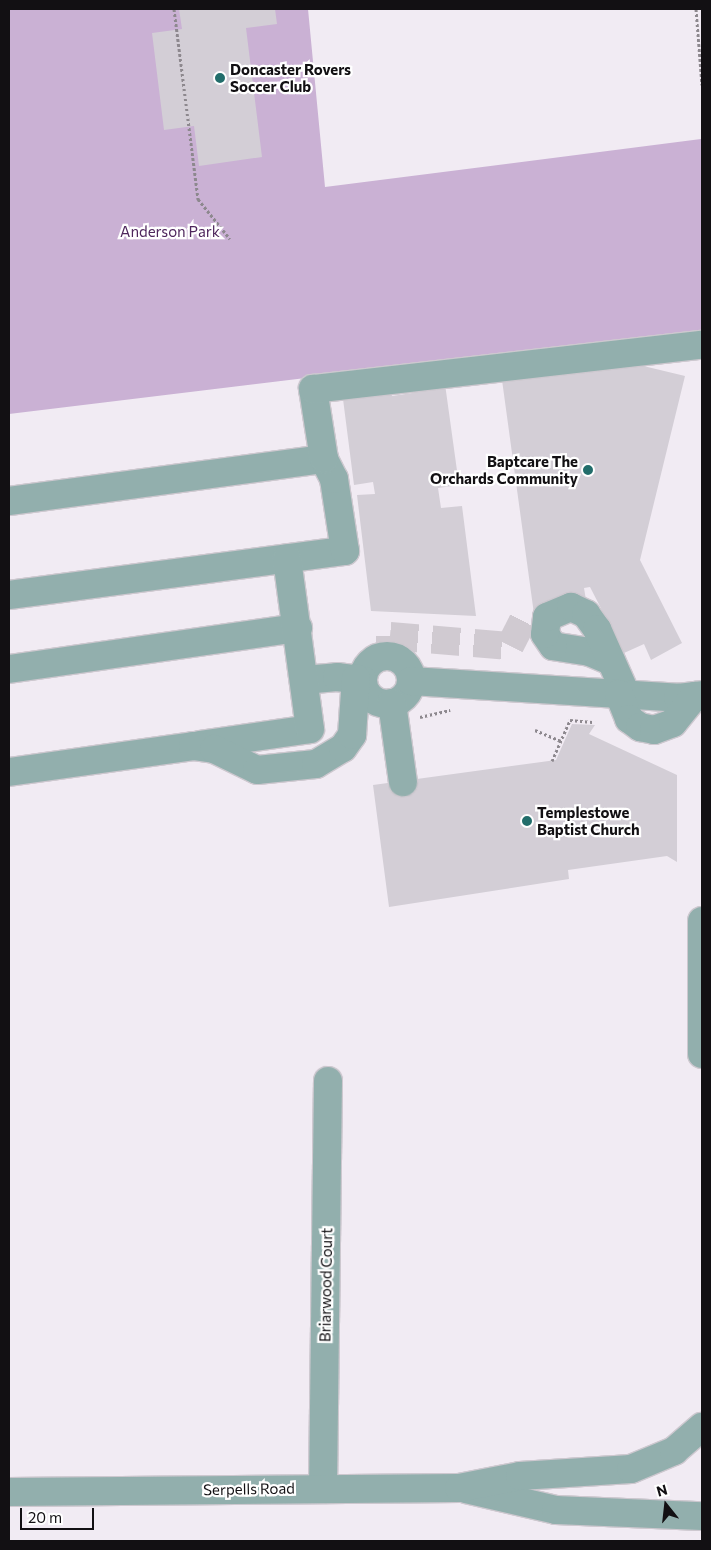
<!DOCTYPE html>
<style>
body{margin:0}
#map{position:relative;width:711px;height:1550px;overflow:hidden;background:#f1ebf3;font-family:Commissioner,sans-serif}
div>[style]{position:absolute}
.green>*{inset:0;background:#cab1d4}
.building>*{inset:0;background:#d3ced6}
.minor-tunnel>*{height:28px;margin-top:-14px;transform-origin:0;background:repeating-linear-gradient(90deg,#d0cad1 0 28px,transparent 0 42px)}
.path>*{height:3px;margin-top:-1.5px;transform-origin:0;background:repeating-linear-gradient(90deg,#8d888e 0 2.5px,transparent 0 5px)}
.roads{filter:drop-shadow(1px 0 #cdc8cf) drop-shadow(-1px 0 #cdc8cf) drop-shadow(0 1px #cdc8cf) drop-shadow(0 -1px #cdc8cf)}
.minor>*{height:28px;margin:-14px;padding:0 14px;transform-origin:14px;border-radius:14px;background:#92afad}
.minor>.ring{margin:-14px;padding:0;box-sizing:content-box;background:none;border:28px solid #92afad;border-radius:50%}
.dots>*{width:14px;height:14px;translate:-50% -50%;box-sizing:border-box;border:2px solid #fff;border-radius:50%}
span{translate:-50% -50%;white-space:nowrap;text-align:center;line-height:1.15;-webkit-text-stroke:4.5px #fff;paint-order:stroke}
.poi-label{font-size:15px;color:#121013;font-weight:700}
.left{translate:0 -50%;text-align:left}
.right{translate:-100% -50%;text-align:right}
.park-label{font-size:15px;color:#4e265c}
.street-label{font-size:15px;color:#121013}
.frame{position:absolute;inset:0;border:10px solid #121013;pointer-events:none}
.north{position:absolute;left:641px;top:1480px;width:50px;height:50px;-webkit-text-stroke:4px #fff;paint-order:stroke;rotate:344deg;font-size:14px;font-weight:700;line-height:20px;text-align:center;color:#121013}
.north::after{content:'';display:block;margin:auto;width:18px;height:22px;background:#121013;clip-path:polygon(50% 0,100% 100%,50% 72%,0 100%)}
.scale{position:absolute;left:20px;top:1508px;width:74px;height:22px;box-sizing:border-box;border:2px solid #121013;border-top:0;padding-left:6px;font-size:15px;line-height:18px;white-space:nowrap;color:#121013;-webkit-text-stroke:4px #fff;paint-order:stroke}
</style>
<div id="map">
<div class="green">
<div style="clip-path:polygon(9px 9px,308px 9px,325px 187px,701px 139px,702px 330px,9px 414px)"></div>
</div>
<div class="building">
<div style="clip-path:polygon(179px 9px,275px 9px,277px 24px,246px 28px,262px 157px,199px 166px,194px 126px,164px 130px,152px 33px,182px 29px)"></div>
<div style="clip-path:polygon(631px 363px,685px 376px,640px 560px,682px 643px,651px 660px,644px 644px,624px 653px,590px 587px,584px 588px,587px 606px,534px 614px,502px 380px,556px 372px,557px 376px,613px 364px,629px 368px)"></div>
<div style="clip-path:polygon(445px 384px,459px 485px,438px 488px,441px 508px,462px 506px,476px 616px,371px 611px,357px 495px,375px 494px,373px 482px,354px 485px,343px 399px,391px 392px,392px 396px,412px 393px,412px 388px)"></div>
<div style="clip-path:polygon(572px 724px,595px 725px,589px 734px,677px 775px,677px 862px,667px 856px,568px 870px,569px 879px,389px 907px,373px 785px,556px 760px)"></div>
</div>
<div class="minor-tunnel">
<div style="left:390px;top:648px;width:12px;rotate:-90deg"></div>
<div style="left:390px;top:636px;width:120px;rotate:4.8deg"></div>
<div style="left:510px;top:646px;width:31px;rotate:-63deg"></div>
</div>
<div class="path">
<div style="left:174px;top:9px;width:192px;rotate:82.8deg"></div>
<div style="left:198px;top:199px;width:51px;rotate:51.3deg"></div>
<div style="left:696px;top:9px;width:76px;rotate:85.5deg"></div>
<div style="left:420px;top:717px;width:31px;rotate:-13deg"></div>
<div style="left:535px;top:730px;width:28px;rotate:23deg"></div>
<div style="left:552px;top:761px;width:45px;rotate:-66.3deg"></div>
<div style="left:570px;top:720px;width:25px;rotate:5deg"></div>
</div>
<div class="roads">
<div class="minor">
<div style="left:9px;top:501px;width:318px;rotate:-7.6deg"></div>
<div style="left:9px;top:595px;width:339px;rotate:-7.5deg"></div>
<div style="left:345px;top:551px;width:73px;rotate:-98.7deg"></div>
<div style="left:334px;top:479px;width:22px;rotate:-117deg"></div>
<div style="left:324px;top:459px;width:71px;rotate:-98.9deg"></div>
<div style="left:313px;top:389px;width:391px;rotate:-6.5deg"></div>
<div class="ring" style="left:363px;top:656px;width:20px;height:20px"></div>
<div style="left:611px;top:661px;width:23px;rotate:-157deg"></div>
<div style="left:590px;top:652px;width:37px;rotate:-171deg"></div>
<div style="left:553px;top:646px;width:14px;rotate:-124deg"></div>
<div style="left:545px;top:634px;width:17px;rotate:-83deg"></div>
<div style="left:547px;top:617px;width:26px;rotate:-23deg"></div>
<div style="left:571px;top:607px;width:17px;rotate:25deg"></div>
<div style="left:586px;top:614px;width:19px;rotate:54deg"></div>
<div style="left:597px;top:629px;width:71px;rotate:66deg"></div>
<div style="left:9px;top:669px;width:292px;rotate:-8.1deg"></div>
<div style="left:304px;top:680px;width:33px;rotate:-5deg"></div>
<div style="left:337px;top:677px;width:26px;rotate:7deg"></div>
<div style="left:411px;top:681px;width:268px;rotate:3.6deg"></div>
<div style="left:678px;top:698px;width:24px;rotate:-7deg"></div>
<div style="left:619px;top:694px;width:27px;rotate:68deg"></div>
<div style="left:629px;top:719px;width:14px;rotate:36deg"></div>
<div style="left:640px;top:727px;width:14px;rotate:12deg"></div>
<div style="left:654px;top:730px;width:20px;rotate:-20deg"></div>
<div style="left:673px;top:723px;width:35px;rotate:-51deg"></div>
<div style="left:392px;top:703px;width:80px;rotate:82.1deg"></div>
<div style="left:199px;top:745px;width:112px;rotate:-8.2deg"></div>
<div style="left:310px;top:729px;width:172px;rotate:-97.7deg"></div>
<div style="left:9px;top:772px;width:186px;rotate:-8deg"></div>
<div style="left:193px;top:746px;width:21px;rotate:8deg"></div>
<div style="left:214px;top:749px;width:48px;rotate:26deg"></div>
<div style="left:257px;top:770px;width:59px;rotate:-5.8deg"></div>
<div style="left:316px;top:764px;width:31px;rotate:-31deg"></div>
<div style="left:343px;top:748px;width:16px;rotate:-55deg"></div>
<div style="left:352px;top:735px;width:57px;rotate:-86deg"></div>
<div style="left:702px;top:921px;width:133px;rotate:90deg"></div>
<div style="left:323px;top:1489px;width:408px;rotate:-89.3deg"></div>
<div style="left:466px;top:1489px;width:92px;rotate:13.1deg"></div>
<div style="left:556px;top:1510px;width:146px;rotate:2.4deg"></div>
<div style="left:9px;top:1492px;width:450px;rotate:-0.5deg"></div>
<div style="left:459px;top:1488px;width:62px;rotate:-11.1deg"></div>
<div style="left:520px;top:1476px;width:111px;rotate:-3.6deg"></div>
<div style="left:631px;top:1469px;width:47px;rotate:-22.7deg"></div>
<div style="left:674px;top:1451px;width:37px;rotate:-41deg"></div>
</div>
</div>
<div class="dots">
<div style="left:220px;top:78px;background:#226d6b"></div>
<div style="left:588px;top:470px;background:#226d6b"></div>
<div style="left:527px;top:821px;background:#226d6b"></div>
</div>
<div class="poi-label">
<span class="left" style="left:230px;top:78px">Doncaster Rovers<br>Soccer Club</span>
<span class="right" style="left:578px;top:470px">Baptcare The<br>Orchards Community</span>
<span class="left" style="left:537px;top:821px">Templestowe<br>Baptist Church</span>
</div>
<div class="park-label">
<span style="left:170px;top:232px">Anderson Park</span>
</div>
<div class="street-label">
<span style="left:326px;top:1285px;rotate:-89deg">Briarwood Court</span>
<span style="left:249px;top:1489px;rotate:-1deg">Serpells Road</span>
</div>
<div class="frame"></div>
<div class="north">N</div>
<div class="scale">20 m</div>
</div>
